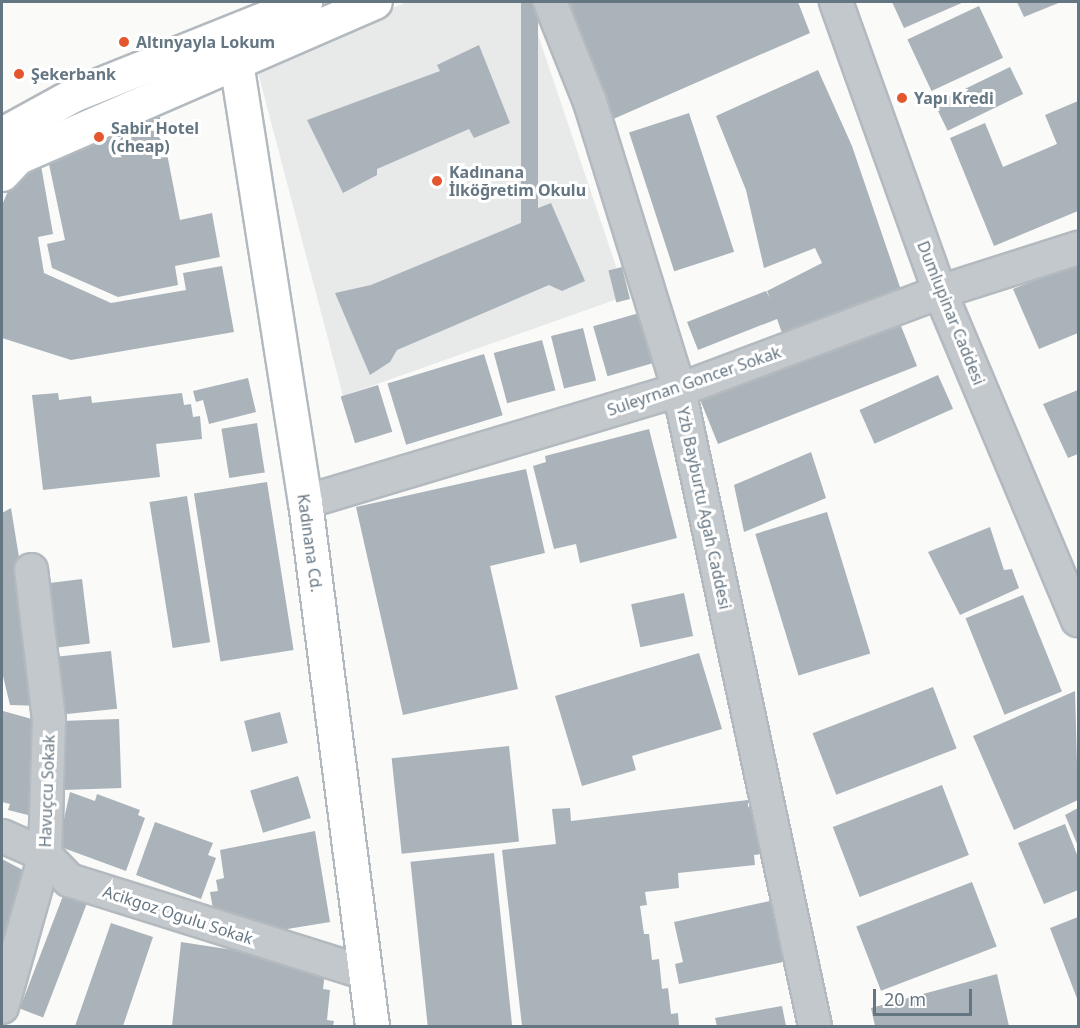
<!DOCTYPE html>
<meta charset="utf-8">
<style>
body{margin:0}
#map{position:relative;width:1080px;height:1028px;overflow:hidden;background:#fafaf8;font-family:"Noto Sans",sans-serif}
div>[style]{position:absolute}
.built>*{inset:0;background:#e8e9e9}
.building>*{inset:0;background:#aab3b9;transform-origin:0 0}
.roads{filter:drop-shadow(2px 0 #b3babf) drop-shadow(-2px 0 #b3babf) drop-shadow(0 2px #b3babf) drop-shadow(0 -2px #b3babf)}
.street>*{height:32px;margin:-16px;padding:0 16px;transform-origin:16px;border-radius:16px;background:#c3c8cc}
.secondary>*{height:33px;margin:-16.5px;padding:0 16.5px;transform-origin:16.5px;border-radius:16.5px;background:#fff}
.primary>*{height:33px;margin:-16.5px;padding:0 16.5px;transform-origin:16.5px;border-radius:16.5px;background:#fff}
.dots>*{width:16px;height:16px;translate:-50% -50%;box-sizing:border-box;border:3px solid #fff;border-radius:50%}
span{translate:-50% -50%;white-space:nowrap;text-align:center;line-height:1.15;-webkit-text-stroke:6px #fff;paint-order:stroke}
.poi-label{font-size:16px;color:#657683;font-weight:700}
.left{translate:0 -50%;text-align:left}
.street-label{font-size:16px;color:#657683}
.frame{position:absolute;inset:0;border:3px solid #657683;pointer-events:none}
.scale{position:absolute;left:873px;top:989px;width:99px;height:27px;box-sizing:border-box;border:3px solid #657683;border-top:0;padding-left:8px;font-size:18px;line-height:21px;white-space:nowrap;color:#657683;-webkit-text-stroke:4px #fff;paint-order:stroke}
</style>
<div id="map">
<div class="built">
<div style="clip-path:polygon(407px 2px,527px 2px,626px 296px,343px 396px,256px 65px)"></div>
</div>
<div class="building">
<div style="left:521px;top:2px;width:17px;height:271px"></div>
<div style="clip-path:polygon(570px 2px,798px 2px,810px 33px,611px 120px)"></div>
<div style="clip-path:polygon(892px 2px,964px 2px,904px 28px)"></div>
<div style="clip-path:polygon(1017px 2px,1061px 2px,1024px 17px)"></div>
<div style="left:979px;top:6px;width:57px;height:79px;rotate:65deg"></div>
<div style="clip-path:polygon(479px 45px,510px 123px,474px 138px,469px 129px,377px 169px,377px 175px,343px 193px,307px 120px,440px 71px,437px 65px)"></div>
<div style="left:1010px;top:67px;width:30px;height:84px;rotate:64deg"></div>
<div style="clip-path:polygon(818px 70px,852px 146px,902px 293px,786px 344px,777px 319px,698px 350px,687px 322px,766px 291px,770px 298px,767px 291px,822px 263px,815px 248px,764px 268px,746px 190px,716px 116px)"></div>
<div style="clip-path:polygon(1078px 101px,1078px 211px,994px 246px,950px 138px,985px 123px,1003px 167px,1057px 144px,1045px 115px)"></div>
<div style="clip-path:polygon(159px 113px,180px 220px,212px 213px,220px 257px,175px 266px,178px 285px,118px 297px,52px 268px,47px 244px,65px 240px,46px 150px)"></div>
<div style="left:689px;top:113px;width:146px;height:63px;rotate:72deg"></div>
<div style="clip-path:polygon(39px 154px,53px 234px,38px 237px,44px 273px,111px 303px,186px 290px,183px 273px,222px 266px,234px 332px,71px 360px,2px 338px,2px 205px,18px 168px)"></div>
<div style="clip-path:polygon(551px 203px,585px 281px,562px 291px,549px 285px,397px 350px,390px 362px,370px 375px,335px 293px,371px 285px,523px 222px,528px 212px)"></div>
<div style="clip-path:polygon(1078px 264px,1078px 333px,1039px 349px,1013px 289px)"></div>
<div style="left:622px;top:267px;width:33px;height:14px;rotate:76deg"></div>
<div style="left:646px;top:311px;width:52px;height:55px;rotate:74deg"></div>
<div style="clip-path:polygon(901px 326px,917px 366px,718px 444px,699px 397px)"></div>
<div style="left:583px;top:328px;width:54px;height:33px;rotate:76deg"></div>
<div style="left:542px;top:340px;width:52px;height:50px;rotate:75deg"></div>
<div style="left:484px;top:354px;width:64px;height:101px;rotate:73deg"></div>
<div style="left:938px;top:375px;width:37px;height:86px;rotate:66deg"></div>
<div style="clip-path:polygon(248px 378px,256px 412px,209px 424px,203px 400px,196px 402px,193px 391px)"></div>
<div style="left:378px;top:385px;width:49px;height:39px;rotate:73deg"></div>
<div style="clip-path:polygon(1078px 390px,1078px 454px,1068px 458px,1043px 404px)"></div>
<div style="clip-path:polygon(58px 393px,59px 400px,91px 396px,92px 403px,182px 393px,184px 405px,191px 404px,193px 417px,200px 416px,202px 439px,156px 444px,160px 477px,43px 490px,32px 395px)"></div>
<div style="left:257px;top:423px;width:50px;height:36px;rotate:81deg"></div>
<div style="clip-path:polygon(649px 429px,677px 538px,580px 563px,576px 544px,554px 549px,533px 466px,546px 462px,545px 456px)"></div>
<div style="clip-path:polygon(811px 452px,826px 498px,744px 532px,734px 485px)"></div>
<div style="clip-path:polygon(526px 469px,545px 553px,490px 566px,518px 689px,403px 715px,356px 507px)"></div>
<div style="left:267px;top:482px;width:170px;height:74px;rotate:81deg"></div>
<div style="left:187px;top:496px;width:148px;height:38px;rotate:81deg"></div>
<div style="clip-path:polygon(11px 508px,43px 706px,10px 705px,2px 672px,2px 513px)"></div>
<div style="left:827px;top:512px;width:148px;height:75px;rotate:73deg"></div>
<div style="clip-path:polygon(990px 527px,1004px 570px,1012px 569px,1019px 588px,960px 615px,928px 552px)"></div>
<div style="left:82px;top:579px;width:65px;height:41px;rotate:83deg"></div>
<div style="left:684px;top:593px;width:44px;height:54px;rotate:78deg"></div>
<div style="left:1023px;top:595px;width:104px;height:62px;rotate:68deg"></div>
<div style="left:111px;top:651px;width:58px;height:60px;rotate:84deg"></div>
<div style="clip-path:polygon(699px 653px,722px 729px,632px 756px,636px 770px,582px 786px,555px 696px)"></div>
<div style="left:933px;top:687px;width:66px;height:129px;rotate:69deg"></div>
<div style="clip-path:polygon(1075px 691px,1078px 800px,1014px 830px,973px 736px)"></div>
<div style="clip-path:polygon(3px 711px,39px 721px,36px 817px,8px 810px,10px 804px,2px 802px)"></div>
<div style="left:280px;top:712px;width:32px;height:37px;rotate:76deg"></div>
<div style="left:119px;top:719px;width:69px;height:58px;rotate:88deg"></div>
<div style="left:509px;top:746px;width:96px;height:118px;rotate:84deg"></div>
<div style="left:298px;top:776px;width:44px;height:50px;rotate:73deg"></div>
<div style="left:942px;top:785px;width:75px;height:117px;rotate:69deg"></div>
<div style="clip-path:polygon(70px 792px,95px 801px,97px 794px,140px 810px,138px 815px,145px 818px,126px 871px,58px 846px)"></div>
<div style="clip-path:polygon(748px 800px,748px 807px,756px 806px,762px 854px,754px 855px,755px 865px,678px 873px,679px 888px,645px 892px,647px 905px,640px 906px,644px 934px,649px 934px,652px 960px,659px 959px,662px 989px,668px 988px,671px 1014px,678px 1013px,679px 1026px,522px 1026px,502px 850px,556px 844px,552px 809px,570px 808px,571px 821px)"></div>
<div style="clip-path:polygon(1078px 808px,1078px 846px,1065px 815px)"></div>
<div style="clip-path:polygon(155px 822px,213px 843px,208px 855px,216px 858px,201px 899px,136px 875px)"></div>
<div style="clip-path:polygon(1065px 824px,1078px 857px,1078px 890px,1044px 904px,1018px 843px)"></div>
<div style="clip-path:polygon(315px 831px,330px 922px,257px 934px,236px 923px,235px 914px,213px 909px,210px 892px,218px 891px,216px 880px,224px 878px,220px 850px)"></div>
<div style="left:494px;top:853px;width:174px;height:84px;rotate:84deg"></div>
<div style="clip-path:polygon(2px 859px,36px 877px,2px 945px)"></div>
<div style="left:972px;top:882px;width:69px;height:124px;rotate:69deg"></div>
<div style="left:66px;top:888px;width:25px;height:129px;rotate:21deg"></div>
<div style="clip-path:polygon(770px 901px,783px 962px,679px 984px,675px 964px,683px 962px,674px 922px)"></div>
<div style="clip-path:polygon(1078px 917px,1078px 1001px,1050px 928px)"></div>
<div style="clip-path:polygon(111px 923px,153px 937px,123px 1026px,75px 1026px)"></div>
<div style="clip-path:polygon(181px 942px,326px 964px,323px 989px,330px 990px,327px 1020px,334px 1021px,333px 1026px,172px 1026px)"></div>
<div style="clip-path:polygon(997px 974px,1009px 1026px,875px 1026px,871px 1008px)"></div>
<div style="clip-path:polygon(782px 1006px,786px 1026px,717px 1026px,715px 1018px)"></div>
</div>
<div class="roads">
<div class="street">
<div style="left:550px;top:2px;width:108px;rotate:68.2deg"></div>
<div style="left:590px;top:102px;width:301px;rotate:72.8deg"></div>
<div style="left:679px;top:390px;width:650px;rotate:77.93deg"></div>
<div style="left:836px;top:2px;width:308px;rotate:70.3deg"></div>
<div style="left:940px;top:292px;width:356px;rotate:67.2deg"></div>
<div style="left:305px;top:502px;width:390px;rotate:-16.7deg"></div>
<div style="left:679px;top:390px;width:279px;rotate:-20.6deg"></div>
<div style="left:940px;top:292px;width:145px;rotate:-17.7deg"></div>
<div style="left:2px;top:836px;width:47px;rotate:23.8deg"></div>
<div style="left:45px;top:855px;width:35px;rotate:46deg"></div>
<div style="left:69px;top:880px;width:310px;rotate:17.4deg"></div>
<div style="left:2px;top:1007px;width:158px;rotate:-74.2deg"></div>
<div style="left:45px;top:855px;width:135px;rotate:-88.3deg"></div>
<div style="left:49px;top:720px;width:151px;rotate:-96.8deg"></div>
</div>
<div class="secondary">
<div style="left:236px;top:62px;width:445px;rotate:81.1deg"></div>
<div style="left:305px;top:502px;width:528px;rotate:82.71deg"></div>
</div>
<div class="primary">
<div style="left:2px;top:134px;width:81px;rotate:-28.8deg"></div>
<div style="left:73px;top:95px;width:250px;rotate:-21.8deg"></div>
<div style="left:2px;top:174px;width:23px;rotate:-47deg"></div>
<div style="left:18px;top:157px;width:389px;rotate:-23.5deg"></div>
</div>
</div>
<div class="dots">
<div style="left:124px;top:42px;background:#e4572e"></div>
<div style="left:19px;top:74px;background:#e4572e"></div>
<div style="left:902px;top:98px;background:#e4572e"></div>
<div style="left:99px;top:137px;background:#e4572e"></div>
<div style="left:437px;top:181px;background:#e4572e"></div>
</div>
<div class="poi-label">
<span class="left" style="left:136px;top:42px">Altınyayla Lokum</span>
<span class="left" style="left:31px;top:74px">Şekerbank</span>
<span class="left" style="left:914px;top:98px">Yapı Kredi</span>
<span class="left" style="left:111px;top:137px">Sabir Hotel<br>(cheap)</span>
<span class="left" style="left:449px;top:181px">Kadınana<br>İlköğretim Okulu</span>
</div>
<div class="street-label">
<span style="left:951px;top:313px;rotate:68deg">Dumlupinar Caddesi</span>
<span style="left:694px;top:381px;rotate:-19deg">Suleyrnan Goncer Sokak</span>
<span style="left:704px;top:508px;rotate:78deg">Yzb Bayburtu Agah Caddesi</span>
<span style="left:310px;top:543px;rotate:82deg">Kadınana Cd.</span>
<span style="left:47px;top:791px;rotate:-88deg">Havuçcu Sokak</span>
<span style="left:178px;top:915px;rotate:18deg">Acikgoz Ogulu Sokak</span>
</div>
<div class="frame"></div>
<div class="scale">20 m</div>
</div>
